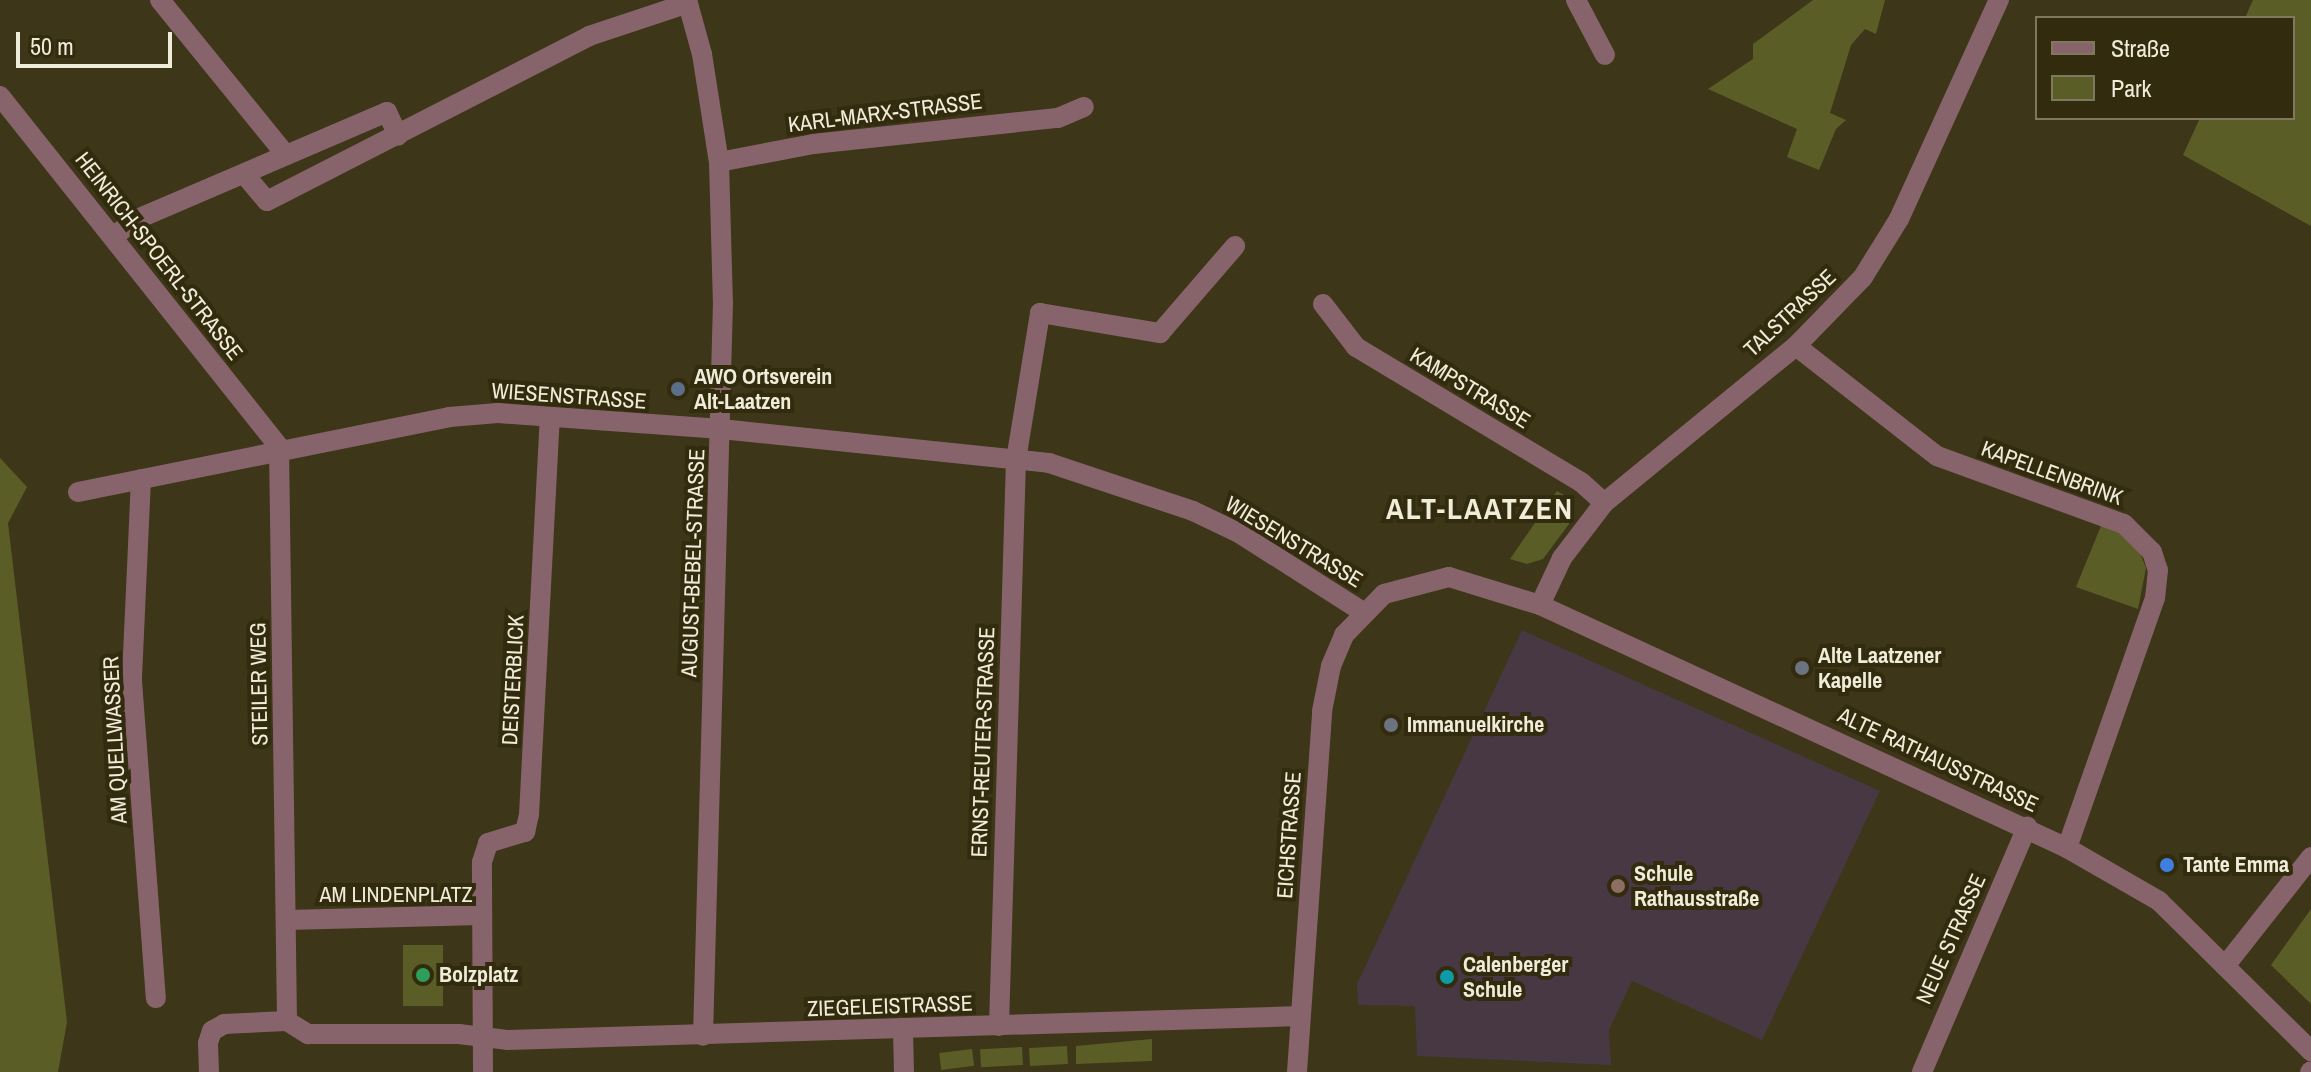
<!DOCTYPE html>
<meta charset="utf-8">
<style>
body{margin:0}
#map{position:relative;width:2311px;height:1072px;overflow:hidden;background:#3d3618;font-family:"Archivo Narrow",sans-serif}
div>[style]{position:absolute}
.education>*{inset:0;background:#483844}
.green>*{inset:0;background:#5a5e26;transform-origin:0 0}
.minor>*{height:20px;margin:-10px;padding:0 10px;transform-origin:10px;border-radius:10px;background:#87646b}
.dots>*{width:22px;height:22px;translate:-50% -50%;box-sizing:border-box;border:4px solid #332b0d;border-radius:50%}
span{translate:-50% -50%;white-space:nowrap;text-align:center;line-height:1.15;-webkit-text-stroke:8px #332b0d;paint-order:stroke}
.street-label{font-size:22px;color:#f0ecda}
.poi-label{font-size:22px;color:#f0ecda;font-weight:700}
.left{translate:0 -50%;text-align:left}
.district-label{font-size:30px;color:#f0ecda;font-weight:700;letter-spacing:2px}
.legend{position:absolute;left:2035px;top:16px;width:260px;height:104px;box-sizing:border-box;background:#332b0d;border:2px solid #7f785f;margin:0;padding:10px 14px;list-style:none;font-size:24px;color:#f0ecda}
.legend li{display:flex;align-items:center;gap:16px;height:40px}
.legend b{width:40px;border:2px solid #7f785f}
.scale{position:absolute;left:16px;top:32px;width:156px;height:36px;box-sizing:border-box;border:4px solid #f0ecda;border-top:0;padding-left:10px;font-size:24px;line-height:28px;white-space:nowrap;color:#f0ecda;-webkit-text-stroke:6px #332b0d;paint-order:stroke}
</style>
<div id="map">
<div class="education">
<div style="clip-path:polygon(1522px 630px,1880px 791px,1762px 1040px,1632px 981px,1609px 1030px,1611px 1065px,1417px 1056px,1415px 1006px,1358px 1005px,1357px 984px)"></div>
</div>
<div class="green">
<div style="clip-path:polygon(1813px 0,1885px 0,1876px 34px,1865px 29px,1851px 45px,1830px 113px,1846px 120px,1836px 129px,1819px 170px,1787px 157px,1797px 129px,1708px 89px,1753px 59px,1753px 44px)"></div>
<div style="clip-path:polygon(2253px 0,2311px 0,2311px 226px,2183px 155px,2200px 118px,2293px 118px,2293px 18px,2245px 18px)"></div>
<div style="clip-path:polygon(0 458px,27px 487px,8px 523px,67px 1022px,58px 1072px,0 1072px)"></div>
<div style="clip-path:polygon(1557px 491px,1569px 498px,1569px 524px,1543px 559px,1527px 564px,1510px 559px)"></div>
<div style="clip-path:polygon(2103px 521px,2137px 545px,2146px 568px,2138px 609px,2076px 587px)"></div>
<div style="clip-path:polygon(2311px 909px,2311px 1004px,2271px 965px)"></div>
<div style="left:403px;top:945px;width:40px;height:61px"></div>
<div style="clip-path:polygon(1152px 1039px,1152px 1061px,1076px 1064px,1076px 1046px)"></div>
<div style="left:1067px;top:1046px;width:18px;height:38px;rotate:87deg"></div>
<div style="left:1022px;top:1047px;width:18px;height:42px;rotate:87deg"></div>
<div style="left:972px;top:1049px;width:17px;height:33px;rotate:83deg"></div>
</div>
<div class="minor">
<div style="left:160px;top:0;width:200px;rotate:50.9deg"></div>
<div style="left:687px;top:0;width:56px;rotate:74.5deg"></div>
<div style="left:702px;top:54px;width:109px;rotate:81.1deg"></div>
<div style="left:719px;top:162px;width:140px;rotate:88.4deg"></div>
<div style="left:723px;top:302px;width:734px;rotate:91.56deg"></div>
<div style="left:1576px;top:0;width:62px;rotate:62.2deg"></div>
<div style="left:0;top:96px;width:448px;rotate:51.5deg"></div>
<div style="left:279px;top:447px;width:574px;rotate:89.2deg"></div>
<div style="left:719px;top:162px;width:96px;rotate:-10.8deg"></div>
<div style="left:813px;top:144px;width:246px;rotate:-6.1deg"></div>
<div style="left:1058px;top:118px;width:28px;rotate:-23deg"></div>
<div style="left:245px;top:175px;width:34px;rotate:50deg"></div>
<div style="left:267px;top:201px;width:362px;rotate:-27.1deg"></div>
<div style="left:589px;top:36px;width:104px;rotate:-18.4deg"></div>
<div style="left:114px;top:236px;width:26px;rotate:-37deg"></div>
<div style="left:135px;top:220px;width:274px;rotate:-23.2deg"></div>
<div style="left:387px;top:112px;width:26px;rotate:65deg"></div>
<div style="left:1323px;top:304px;width:54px;rotate:52.5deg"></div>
<div style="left:1356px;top:347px;width:262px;rotate:31deg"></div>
<div style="left:1581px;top:482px;width:31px;rotate:42deg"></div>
<div style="left:1796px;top:346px;width:179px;rotate:38deg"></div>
<div style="left:1937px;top:456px;width:199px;rotate:20deg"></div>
<div style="left:2124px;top:524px;width:40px;rotate:45deg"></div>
<div style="left:2152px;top:552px;width:19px;rotate:72deg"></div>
<div style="left:2158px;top:570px;width:28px;rotate:96deg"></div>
<div style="left:2155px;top:598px;width:265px;rotate:109.4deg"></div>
<div style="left:141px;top:479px;width:202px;rotate:92.6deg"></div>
<div style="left:132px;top:681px;width:318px;rotate:85.7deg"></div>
<div style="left:78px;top:492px;width:379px;rotate:-11.4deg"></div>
<div style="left:449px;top:417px;width:49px;rotate:-4.7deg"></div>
<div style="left:498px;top:413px;width:224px;rotate:4.1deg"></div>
<div style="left:721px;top:429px;width:330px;rotate:5.9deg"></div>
<div style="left:1049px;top:463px;width:152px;rotate:18.4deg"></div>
<div style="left:1193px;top:511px;width:51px;rotate:25.6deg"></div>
<div style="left:1239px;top:533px;width:147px;rotate:32.5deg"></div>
<div style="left:1540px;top:605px;width:52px;rotate:-64.9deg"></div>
<div style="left:1562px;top:558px;width:69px;rotate:-52.6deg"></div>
<div style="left:1604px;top:503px;width:248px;rotate:-39.3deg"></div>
<div style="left:1796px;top:346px;width:96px;rotate:-45.8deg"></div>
<div style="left:1863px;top:277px;width:68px;rotate:-58.2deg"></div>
<div style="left:1899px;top:219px;width:241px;rotate:-65.5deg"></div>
<div style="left:287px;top:920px;width:194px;rotate:-1.5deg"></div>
<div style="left:2225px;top:966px;width:139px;rotate:-51.7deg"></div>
<div style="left:999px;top:1026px;width:566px;rotate:-88.28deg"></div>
<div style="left:1016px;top:460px;width:149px;rotate:-80.7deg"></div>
<div style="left:1040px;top:313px;width:122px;rotate:9.5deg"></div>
<div style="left:1160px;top:333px;width:115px;rotate:-49.2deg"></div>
<div style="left:903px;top:1031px;width:41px;rotate:88.6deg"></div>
<div style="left:209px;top:1072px;width:29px;rotate:-92deg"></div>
<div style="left:208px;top:1043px;width:13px;rotate:-72deg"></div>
<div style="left:212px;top:1031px;width:14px;rotate:-30deg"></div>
<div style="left:224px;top:1024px;width:63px;rotate:-2.7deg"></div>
<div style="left:287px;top:1021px;width:25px;rotate:32deg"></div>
<div style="left:308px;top:1034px;width:151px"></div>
<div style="left:459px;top:1034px;width:48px;rotate:7.1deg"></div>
<div style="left:507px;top:1040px;width:793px;rotate:-1.73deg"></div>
<div style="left:483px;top:1072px;width:210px;rotate:-90.3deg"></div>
<div style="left:482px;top:862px;width:20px;rotate:-72deg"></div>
<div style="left:488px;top:843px;width:39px;rotate:-17deg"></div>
<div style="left:525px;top:832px;width:17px;rotate:-77deg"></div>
<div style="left:529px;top:815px;width:397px;rotate:-87deg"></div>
<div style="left:1297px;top:1072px;width:362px;rotate:-86deg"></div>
<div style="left:1322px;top:711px;width:46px;rotate:-78.7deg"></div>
<div style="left:1331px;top:666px;width:34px;rotate:-67deg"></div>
<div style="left:1344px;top:635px;width:57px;rotate:-45.7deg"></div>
<div style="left:1384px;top:594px;width:67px;rotate:-14.7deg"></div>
<div style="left:1449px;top:577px;width:95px;rotate:17.1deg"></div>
<div style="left:1540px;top:605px;width:580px;rotate:24.75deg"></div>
<div style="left:2067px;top:848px;width:106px;rotate:29.9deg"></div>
<div style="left:2159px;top:901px;width:214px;rotate:44.6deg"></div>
<div style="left:1922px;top:1072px;width:267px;rotate:-66.8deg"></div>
<div style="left:2310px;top:1072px;width:1px;rotate:-45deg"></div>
</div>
<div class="dots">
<div style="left:678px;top:389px;background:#5c6f8a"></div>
<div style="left:1802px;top:668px;background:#6b7280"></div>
<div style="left:1391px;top:725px;background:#6b7280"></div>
<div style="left:2167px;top:865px;background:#3f7fe0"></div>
<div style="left:1618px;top:886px;background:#8d6e63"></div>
<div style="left:423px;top:975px;background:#2e9e5b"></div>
<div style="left:1447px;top:977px;background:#0f9aa8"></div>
</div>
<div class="street-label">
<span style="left:885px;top:113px;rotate:-7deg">KARL-MARX-STRASSE</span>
<span style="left:159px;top:256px;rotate:52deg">HEINRICH-SPOERL-STRASSE</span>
<span style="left:1790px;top:313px;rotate:-43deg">TALSTRASSE</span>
<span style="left:1470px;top:388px;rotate:31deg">KAMPSTRASSE</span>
<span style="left:569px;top:396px;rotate:4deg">WIESENSTRASSE</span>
<span style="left:2052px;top:473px;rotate:20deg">KAPELLENBRINK</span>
<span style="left:1294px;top:542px;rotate:31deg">WIESENSTRASSE</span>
<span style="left:693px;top:563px;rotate:-88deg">AUGUST-BEBEL-STRASSE</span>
<span style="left:513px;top:680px;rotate:-87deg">DEISTERBLICK</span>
<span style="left:259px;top:684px;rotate:-91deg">STEILER WEG</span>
<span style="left:115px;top:740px;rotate:-93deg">AM QUELLWASSER</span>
<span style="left:983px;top:742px;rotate:-88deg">ERNST-REUTER-STRASSE</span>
<span style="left:1938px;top:760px;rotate:25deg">ALTE RATHAUSSTRASSE</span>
<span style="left:1289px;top:835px;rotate:-86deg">EICHSTRASSE</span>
<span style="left:396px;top:895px">AM LINDENPLATZ</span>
<span style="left:1951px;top:939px;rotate:-66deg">NEUE STRASSE</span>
<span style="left:890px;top:1006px;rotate:-2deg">ZIEGELEISTRASSE</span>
</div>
<div class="poi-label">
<span class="left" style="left:694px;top:389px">AWO Ortsverein<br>Alt-Laatzen</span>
<span class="left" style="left:1818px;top:668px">Alte Laatzener<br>Kapelle</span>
<span class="left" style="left:1407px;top:725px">Immanuelkirche</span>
<span class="left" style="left:2183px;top:865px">Tante Emma</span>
<span class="left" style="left:1634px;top:886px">Schule<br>Rathausstraße</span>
<span class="left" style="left:1463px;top:977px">Calenberger<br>Schule</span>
<span class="left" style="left:439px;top:975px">Bolzplatz</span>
</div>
<div class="district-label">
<span style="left:1480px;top:508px">ALT-LAATZEN</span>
</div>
<ul class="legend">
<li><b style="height:10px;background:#87646b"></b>Straße</li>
<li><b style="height:22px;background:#5a5e26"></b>Park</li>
</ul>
<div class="scale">50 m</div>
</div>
